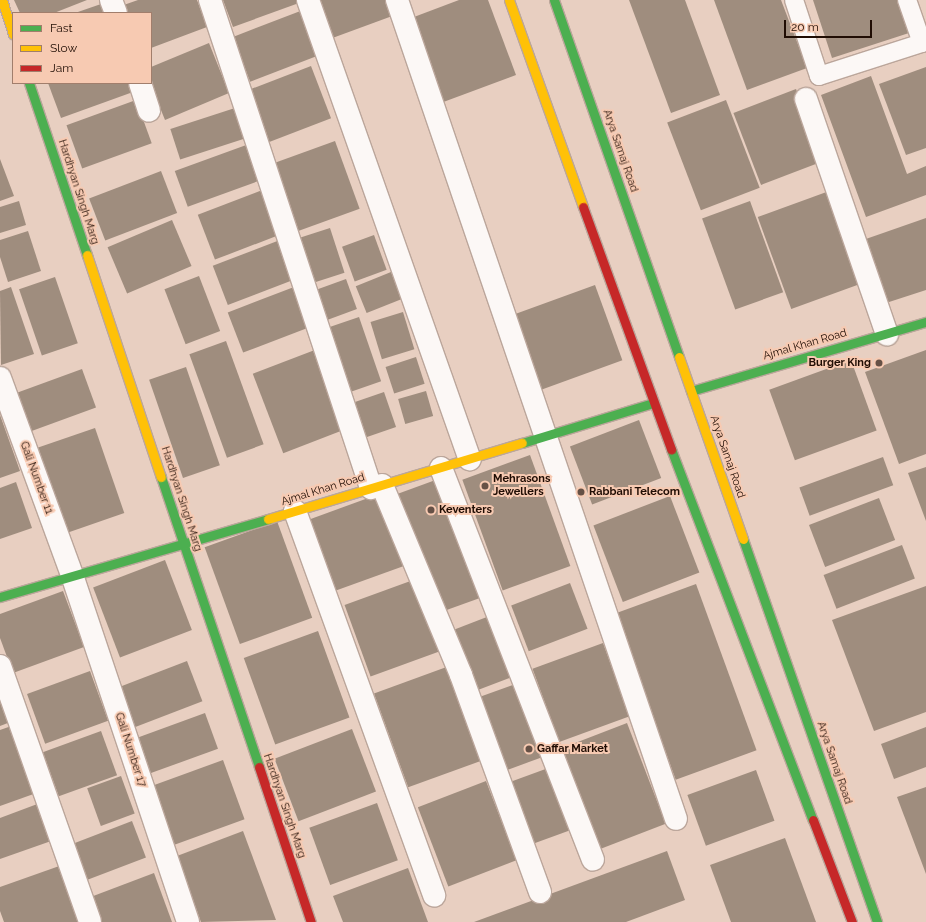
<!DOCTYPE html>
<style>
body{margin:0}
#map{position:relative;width:926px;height:922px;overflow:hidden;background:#e8cfc1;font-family:Raleway,sans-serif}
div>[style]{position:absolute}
.building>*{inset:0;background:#9f8d7e;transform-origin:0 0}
.roads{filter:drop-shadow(1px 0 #bba69b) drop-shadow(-1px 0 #bba69b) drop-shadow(0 1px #bba69b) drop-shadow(0 -1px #bba69b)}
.lane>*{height:18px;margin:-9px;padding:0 9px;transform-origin:9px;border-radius:9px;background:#fcf8f6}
.street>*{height:22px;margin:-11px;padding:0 11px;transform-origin:11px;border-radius:11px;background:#fcf8f6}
.fast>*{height:9px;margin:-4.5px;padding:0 4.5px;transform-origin:4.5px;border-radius:4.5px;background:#4caf50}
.slow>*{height:9px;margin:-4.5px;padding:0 4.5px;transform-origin:4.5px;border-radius:4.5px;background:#ffc107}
.jam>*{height:9px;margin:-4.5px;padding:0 4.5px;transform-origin:4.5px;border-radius:4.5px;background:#c62828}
.dots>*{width:11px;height:11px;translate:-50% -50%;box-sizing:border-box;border:2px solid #f7cab2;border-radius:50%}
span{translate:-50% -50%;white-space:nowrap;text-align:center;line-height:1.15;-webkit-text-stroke:4px #f7cab2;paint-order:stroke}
.street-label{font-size:11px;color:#200d04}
.poi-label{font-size:11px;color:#200d04;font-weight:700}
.right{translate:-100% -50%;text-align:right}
.left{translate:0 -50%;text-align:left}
.legend{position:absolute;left:12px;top:12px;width:140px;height:72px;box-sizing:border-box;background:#f7cab2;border:1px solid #a17e6c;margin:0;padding:5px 7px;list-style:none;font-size:12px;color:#200d04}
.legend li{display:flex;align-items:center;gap:8px;height:20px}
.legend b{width:20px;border:1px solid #a17e6c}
.scale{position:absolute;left:784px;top:20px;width:88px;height:18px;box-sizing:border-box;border:2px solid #200d04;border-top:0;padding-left:5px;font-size:12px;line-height:14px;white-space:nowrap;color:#200d04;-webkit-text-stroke:3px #f7cab2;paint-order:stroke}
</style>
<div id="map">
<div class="building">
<div style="clip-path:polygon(14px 0,87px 0,54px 13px,20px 13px)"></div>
<div style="clip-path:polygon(138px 0,197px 0,207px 27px,151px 48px,151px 13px,120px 13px,118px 7px)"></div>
<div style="clip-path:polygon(223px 0,298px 0,299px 3px,233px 27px)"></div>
<div style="clip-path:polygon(312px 0,389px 0,395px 15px,327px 40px)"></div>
<div style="clip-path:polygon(459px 0,488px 0,516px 75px,438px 104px,406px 20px)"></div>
<div style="clip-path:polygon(629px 0,685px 0,720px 95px,671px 113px)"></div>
<div style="clip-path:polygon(714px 0,781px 0,807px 68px,747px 90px)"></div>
<div style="clip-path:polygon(813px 0,898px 0,909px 33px,832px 58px)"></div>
<div style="clip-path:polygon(101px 4px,104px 13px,75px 13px)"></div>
<div style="left:303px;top:10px;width:48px;height:75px;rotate:69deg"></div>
<div style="clip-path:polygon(209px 43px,229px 93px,165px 120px,150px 83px,151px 67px)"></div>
<div style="left:311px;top:66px;width:56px;height:69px;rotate:69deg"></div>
<div style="clip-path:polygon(926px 67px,926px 148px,906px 155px,879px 84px)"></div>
<div style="clip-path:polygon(871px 76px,907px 174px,926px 166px,926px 195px,866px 217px,821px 95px)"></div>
<div style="clip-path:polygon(48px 83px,130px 83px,133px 92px,61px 118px)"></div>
<div style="left:796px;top:89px;width:77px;height:67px;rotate:69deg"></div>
<div style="left:136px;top:100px;width:46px;height:74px;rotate:70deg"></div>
<div style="left:726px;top:100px;width:94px;height:63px;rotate:69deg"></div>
<div style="left:235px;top:108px;width:32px;height:68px;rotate:72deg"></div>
<div style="left:335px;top:141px;width:72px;height:69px;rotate:70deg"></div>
<div style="left:249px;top:144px;width:38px;height:79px;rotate:70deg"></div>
<div style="clip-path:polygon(0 159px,14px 196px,0 201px)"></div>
<div style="left:161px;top:171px;width:45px;height:77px;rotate:69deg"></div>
<div style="left:265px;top:189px;width:48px;height:72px;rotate:69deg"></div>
<div style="left:832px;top:190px;width:98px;height:79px;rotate:70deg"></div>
<div style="clip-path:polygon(19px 201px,26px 225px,0 233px,0 207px)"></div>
<div style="left:750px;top:201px;width:97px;height:51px;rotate:70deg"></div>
<div style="clip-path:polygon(926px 218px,926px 290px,886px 303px,863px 240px)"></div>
<div style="left:172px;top:220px;width:50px;height:70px;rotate:67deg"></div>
<div style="left:330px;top:228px;width:47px;height:40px;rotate:72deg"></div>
<div style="clip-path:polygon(28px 231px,41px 271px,8px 282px,0 257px,0 240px)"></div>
<div style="left:374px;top:235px;width:37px;height:34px;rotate:70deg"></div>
<div style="left:280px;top:240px;width:42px;height:72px;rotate:69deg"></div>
<div style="left:391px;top:272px;width:29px;height:38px;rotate:68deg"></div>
<div style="left:199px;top:276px;width:59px;height:37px;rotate:69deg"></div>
<div style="left:55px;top:277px;width:70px;height:38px;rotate:71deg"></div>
<div style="left:346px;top:279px;width:32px;height:36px;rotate:70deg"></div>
<div style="left:595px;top:285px;width:80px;height:90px;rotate:70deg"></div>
<div style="clip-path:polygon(11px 287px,34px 354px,1px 365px,0 291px)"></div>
<div style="left:294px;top:287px;width:43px;height:71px;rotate:69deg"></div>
<div style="left:403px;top:312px;width:39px;height:34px;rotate:73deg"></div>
<div style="left:359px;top:317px;width:68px;height:38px;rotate:71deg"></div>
<div style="left:226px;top:341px;width:110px;height:39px;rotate:70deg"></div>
<div style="left:320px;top:348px;width:85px;height:72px;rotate:69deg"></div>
<div style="clip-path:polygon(926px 350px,926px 454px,899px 464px,865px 372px)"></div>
<div style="left:416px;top:357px;width:28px;height:32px;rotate:72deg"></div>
<div style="left:851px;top:360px;width:75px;height:87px;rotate:70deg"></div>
<div style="left:186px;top:367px;width:104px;height:39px;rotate:71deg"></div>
<div style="left:82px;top:369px;width:41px;height:75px;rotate:70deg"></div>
<div style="left:426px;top:391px;width:26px;height:29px;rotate:74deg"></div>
<div style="left:384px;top:392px;width:37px;height:33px;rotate:71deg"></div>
<div style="clip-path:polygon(0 415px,20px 471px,0 478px)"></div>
<div style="left:639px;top:420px;width:62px;height:74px;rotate:69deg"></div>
<div style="left:95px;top:428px;width:90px;height:67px;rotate:71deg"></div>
<div style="left:530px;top:455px;width:118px;height:72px;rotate:70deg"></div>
<div style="left:883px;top:457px;width:30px;height:89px;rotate:70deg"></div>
<div style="clip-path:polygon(926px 467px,926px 521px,908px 473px)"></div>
<div style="left:441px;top:478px;width:126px;height:48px;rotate:70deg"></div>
<div style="clip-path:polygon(16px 482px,32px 528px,0 539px,0 488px)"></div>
<div style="left:382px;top:493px;width:76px;height:81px;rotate:70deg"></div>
<div style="left:670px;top:496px;width:82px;height:82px;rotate:69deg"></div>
<div style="left:879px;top:498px;width:45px;height:75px;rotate:69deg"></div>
<div style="left:277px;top:521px;width:103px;height:77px;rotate:70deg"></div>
<div style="left:902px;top:545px;width:36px;height:84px;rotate:69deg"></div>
<div style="left:165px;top:560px;width:75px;height:77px;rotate:69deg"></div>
<div style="left:416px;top:579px;width:76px;height:76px;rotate:70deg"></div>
<div style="left:570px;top:583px;width:49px;height:63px;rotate:69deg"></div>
<div style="left:696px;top:584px;width:177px;height:86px;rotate:70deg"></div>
<div style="clip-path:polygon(926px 586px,926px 712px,874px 731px,832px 620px)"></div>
<div style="clip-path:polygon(63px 591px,84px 647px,13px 673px,0 638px,0 614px)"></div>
<div style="left:492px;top:615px;width:65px;height:45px;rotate:69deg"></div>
<div style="left:318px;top:631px;width:92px;height:79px;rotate:70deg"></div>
<div style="left:603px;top:643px;width:78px;height:75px;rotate:70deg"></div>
<div style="left:187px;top:661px;width:43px;height:76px;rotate:69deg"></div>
<div style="left:452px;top:665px;width:100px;height:83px;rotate:70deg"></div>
<div style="left:90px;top:671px;width:53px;height:67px;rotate:70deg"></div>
<div style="left:518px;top:683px;width:78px;height:47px;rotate:70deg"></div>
<div style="clip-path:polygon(0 695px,13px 721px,0 726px)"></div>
<div style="left:205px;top:713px;width:38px;height:75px;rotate:70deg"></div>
<div style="left:627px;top:723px;width:108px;height:75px;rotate:69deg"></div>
<div style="clip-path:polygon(17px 724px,42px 791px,0 806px,0 730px)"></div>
<div style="clip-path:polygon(926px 727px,926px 767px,894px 779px,881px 744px)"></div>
<div style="left:352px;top:729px;width:67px;height:83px;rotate:69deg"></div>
<div style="left:101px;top:731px;width:47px;height:62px;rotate:70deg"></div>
<div style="left:223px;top:760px;width:63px;height:76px;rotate:70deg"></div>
<div style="left:551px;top:767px;width:66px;height:46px;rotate:70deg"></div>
<div style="left:756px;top:770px;width:54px;height:73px;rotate:70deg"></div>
<div style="left:121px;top:776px;width:40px;height:36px;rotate:70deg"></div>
<div style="left:486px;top:781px;width:85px;height:73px;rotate:69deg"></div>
<div style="clip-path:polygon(926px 787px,926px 874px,897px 797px)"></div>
<div style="clip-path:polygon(40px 803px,54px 840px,0 859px,0 818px)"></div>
<div style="left:377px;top:803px;width:61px;height:72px;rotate:70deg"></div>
<div style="left:132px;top:821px;width:39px;height:64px;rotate:69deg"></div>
<div style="clip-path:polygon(243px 831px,276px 920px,201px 922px,177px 856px)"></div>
<div style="clip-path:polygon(785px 838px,816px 922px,731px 922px,710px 865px)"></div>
<div style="clip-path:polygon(667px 851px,685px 900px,626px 922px,474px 922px)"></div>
<div style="clip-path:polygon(65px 864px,86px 922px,4px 922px,0 911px,0 887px)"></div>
<div style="clip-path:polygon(408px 868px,428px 922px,343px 922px,333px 896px)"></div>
<div style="clip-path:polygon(154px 873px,172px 922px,97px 922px,88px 898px)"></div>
</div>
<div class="roads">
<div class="lane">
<div style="left:794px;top:0;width:80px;rotate:71.8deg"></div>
<div style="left:819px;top:76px;width:108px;rotate:-17.8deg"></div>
<div style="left:922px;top:43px;width:46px;rotate:-109.2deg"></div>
</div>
<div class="street">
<div style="left:111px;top:0;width:14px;rotate:69deg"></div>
<div style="left:210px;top:0;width:514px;rotate:71.74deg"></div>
<div style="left:308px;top:0;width:487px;rotate:70.6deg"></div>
<div style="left:397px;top:0;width:865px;rotate:71.19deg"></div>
<div style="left:140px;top:83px;width:29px;rotate:72deg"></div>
<div style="left:806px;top:99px;width:249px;rotate:71deg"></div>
<div style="left:0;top:378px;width:213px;rotate:69.9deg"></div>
<div style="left:73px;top:578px;width:363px;rotate:71.5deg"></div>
<div style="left:441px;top:468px;width:420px;rotate:68.8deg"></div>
<div style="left:382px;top:485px;width:206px;rotate:67.4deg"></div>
<div style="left:461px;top:675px;width:231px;rotate:70deg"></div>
<div style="left:295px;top:511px;width:409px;rotate:70.1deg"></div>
<div style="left:0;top:666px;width:271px;rotate:70.6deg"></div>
</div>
<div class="fast">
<div style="left:554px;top:0;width:378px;rotate:70.7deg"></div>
<div style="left:29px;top:83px;width:182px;rotate:71.4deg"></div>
<div style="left:691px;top:391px;width:245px;rotate:-16.4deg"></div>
<div style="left:522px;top:443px;width:137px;rotate:-17deg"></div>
<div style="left:671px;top:449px;width:397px;rotate:69.1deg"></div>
<div style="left:161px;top:477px;width:306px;rotate:71.3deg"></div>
<div style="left:743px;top:539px;width:406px;rotate:70.7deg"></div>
<div style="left:0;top:597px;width:279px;rotate:-16.2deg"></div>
</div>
<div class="slow">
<div style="left:2px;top:0;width:36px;rotate:72deg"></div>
<div style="left:509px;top:0;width:220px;rotate:70.3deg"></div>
<div style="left:87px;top:255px;width:234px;rotate:71.6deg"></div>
<div style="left:679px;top:357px;width:193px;rotate:70.6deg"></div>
<div style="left:268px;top:519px;width:265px;rotate:-16.7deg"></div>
</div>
<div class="jam">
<div style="left:583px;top:207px;width:258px;rotate:70deg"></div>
<div style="left:259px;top:767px;width:163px;rotate:71.5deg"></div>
<div style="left:813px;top:820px;width:109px;rotate:69.1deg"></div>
</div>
</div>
<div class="dots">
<div style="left:879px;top:363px;background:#665146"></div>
<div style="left:485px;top:486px;background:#665146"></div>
<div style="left:581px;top:492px;background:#665146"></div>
<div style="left:431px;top:510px;background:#665146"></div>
<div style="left:529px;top:749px;background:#665146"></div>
</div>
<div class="street-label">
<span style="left:620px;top:151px;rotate:71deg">Arya Samaj Road</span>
<span style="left:78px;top:192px;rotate:72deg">Hardhyan Singh Marg</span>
<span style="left:805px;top:345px;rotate:-16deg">Ajmal Khan Road</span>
<span style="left:727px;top:457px;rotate:71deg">Arya Samaj Road</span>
<span style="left:36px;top:478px;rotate:70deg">Gali Number 11</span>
<span style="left:323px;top:490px;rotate:-17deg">Ajmal Khan Road</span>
<span style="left:181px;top:499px;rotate:72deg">Hardhyan Singh Marg</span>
<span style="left:130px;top:750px;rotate:72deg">Gali Number 17</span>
<span style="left:834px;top:763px;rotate:71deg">Arya Samaj Road</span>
<span style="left:284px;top:806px;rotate:71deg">Hardhyan Singh Marg</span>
</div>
<div class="poi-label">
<span class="right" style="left:871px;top:363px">Burger King</span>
<span class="left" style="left:493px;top:486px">Mehrasons<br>Jewellers</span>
<span class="left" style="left:589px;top:492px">Rabbani Telecom</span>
<span class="left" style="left:439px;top:510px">Keventers</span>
<span class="left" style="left:537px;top:749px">Gaffar Market</span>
</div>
<ul class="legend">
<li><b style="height:5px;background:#4caf50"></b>Fast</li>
<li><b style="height:5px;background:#ffc107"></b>Slow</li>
<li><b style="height:5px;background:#c62828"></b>Jam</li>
</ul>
<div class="scale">20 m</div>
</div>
